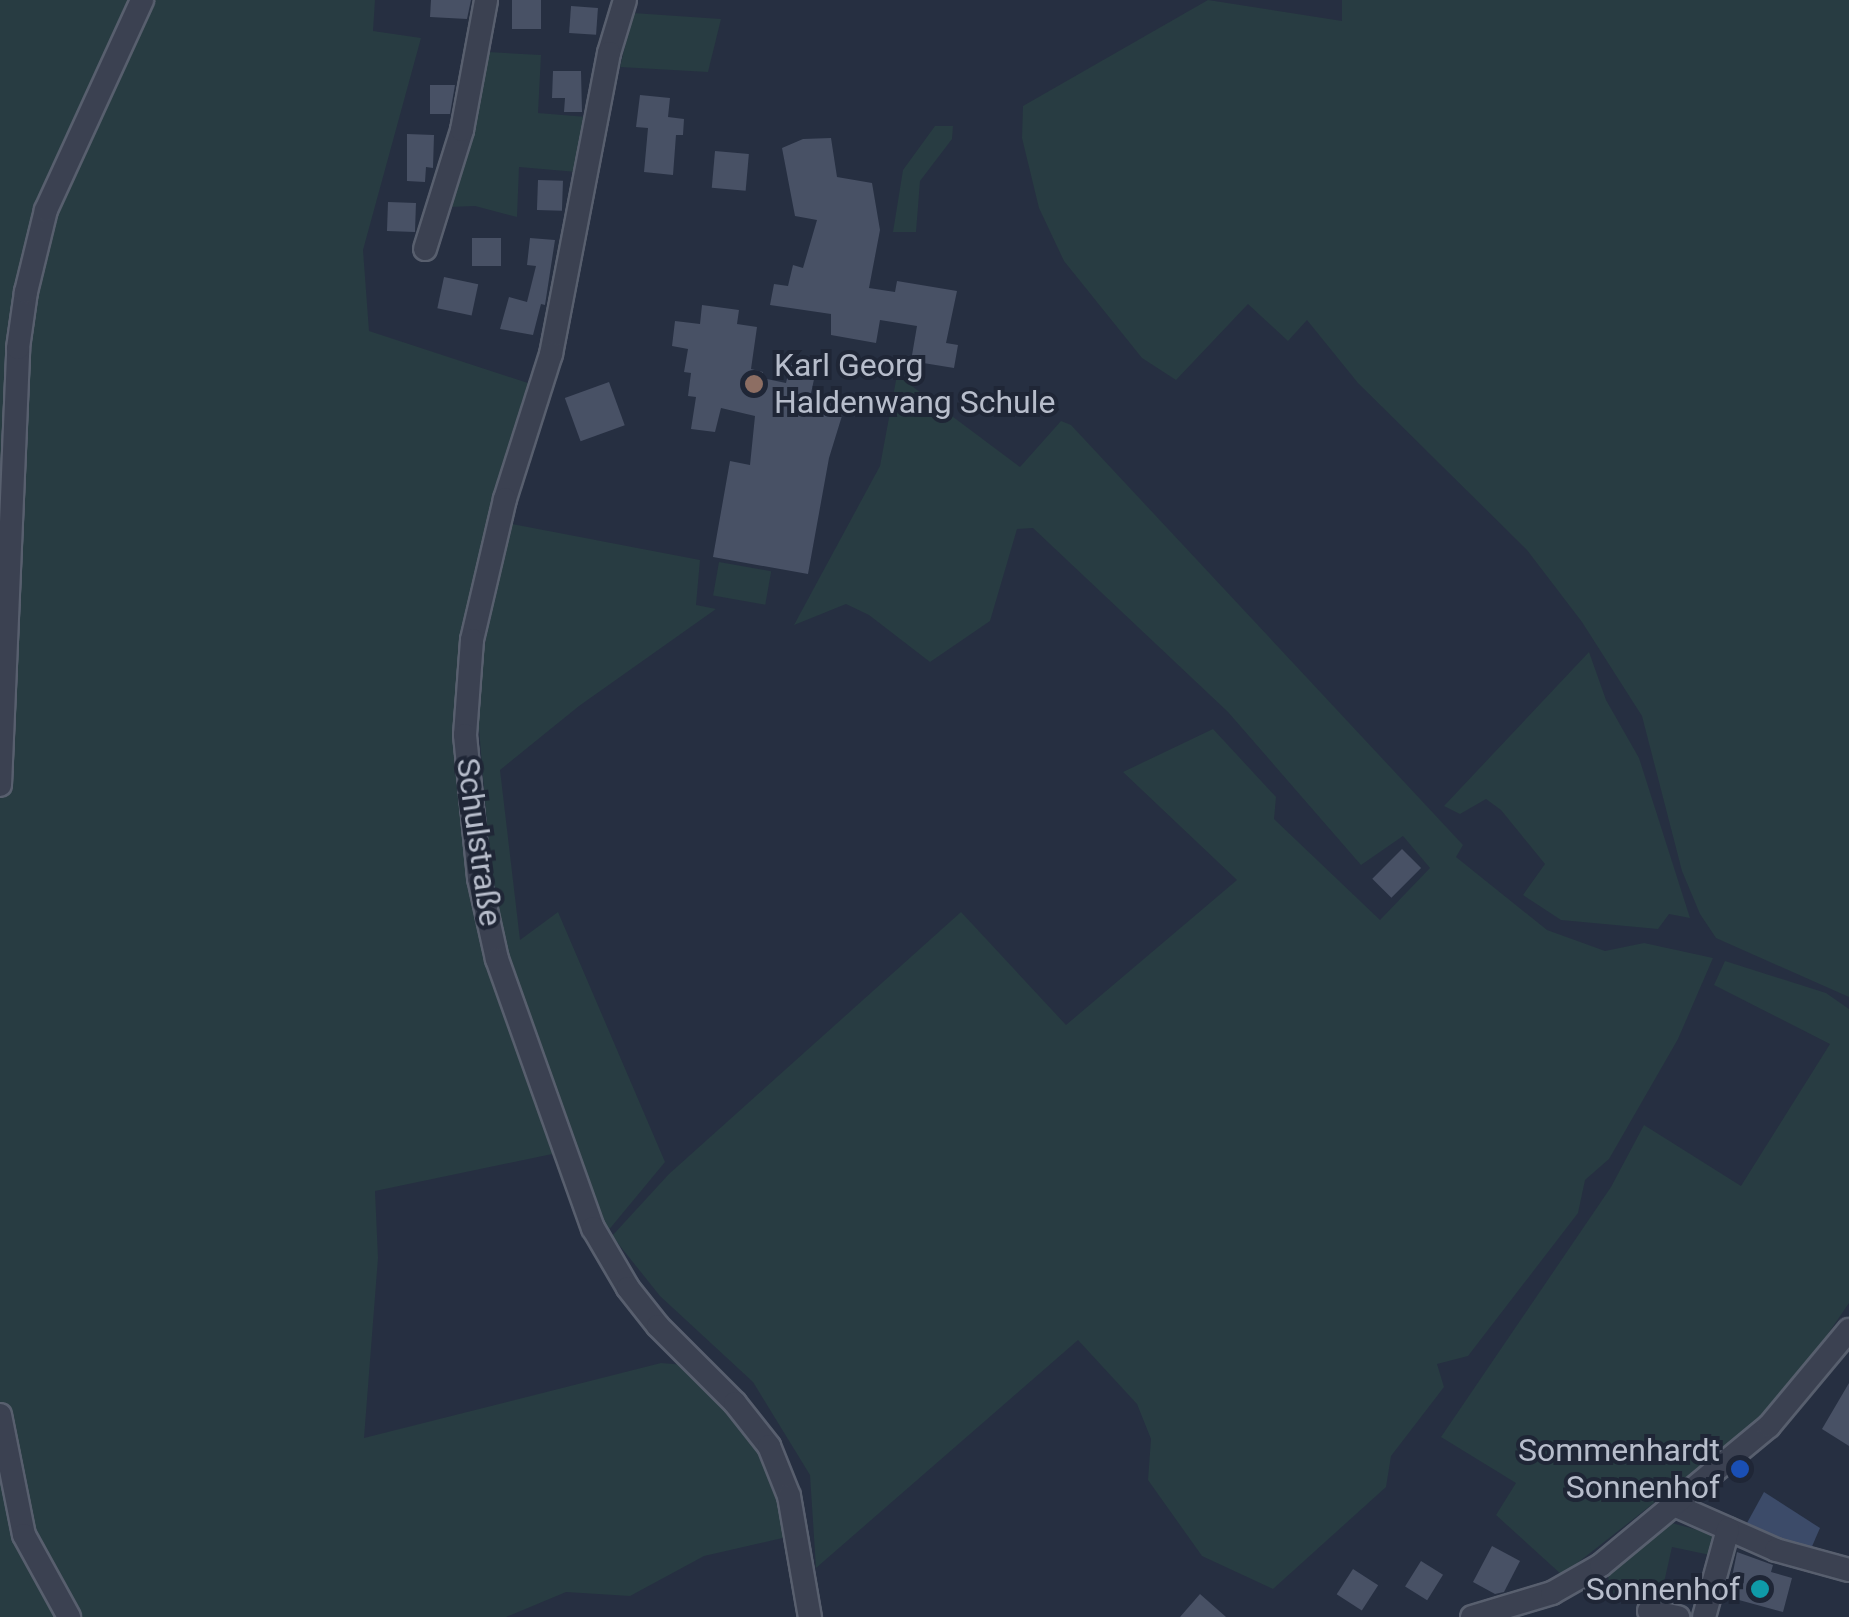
<!DOCTYPE html>
<meta charset="utf-8">
<style>
body{margin:0}
#map{position:relative;width:1849px;height:1617px;overflow:hidden;background:#262f41;font-family:Roboto,sans-serif}
div>[style]{position:absolute}
.green>*{inset:0;background:#283c42;transform-origin:0 0}
.water>*{inset:0;background:#3c4b69}
.building>*{inset:0;background:#485165;transform-origin:0 0}
.roads{filter:drop-shadow(2px 0 #585f6e) drop-shadow(-2px 0 #585f6e) drop-shadow(0 2px #585f6e) drop-shadow(0 -2px #585f6e)}
.minor>*{height:22px;margin:-11px;padding:0 11px;transform-origin:11px;border-radius:11px;background:#3b4151}
.dots>*{width:28px;height:28px;translate:-50% -50%;box-sizing:border-box;border:5px solid #1f2636;border-radius:50%}
span{translate:-50% -50%;white-space:nowrap;text-align:center;line-height:1.15;-webkit-text-stroke:8px #1f2636;paint-order:stroke}
.poi-label{font-size:32px;color:#b7bdcb}
.left{translate:0 -50%;text-align:left}
.right{translate:-100% -50%;text-align:right}
.street-label{font-size:32px;color:#b7bdcb}
</style>
<div id="map">
<div class="green">
<div style="clip-path:polygon(0 0,375px 0,373px 31px,421px 38px,363px 250px,369px 331px,537px 386px,470px 619px,475px 883px,557px 1153px,375px 1191px,378px 1258px,364px 1438px,661px 1363px,685px 1365px,729px 1407px,759px 1446px,779px 1496px,787px 1537px,704px 1556px,630px 1596px,566px 1592px,506px 1617px,0 1617px)"></div>
<div style="clip-path:polygon(1208px 0,1342px 21px,1342px 0,1849px 0,1849px 997px,1716px 938px,1700px 914px,1682px 871px,1642px 716px,1582px 622px,1527px 550px,1358px 383px,1307px 320px,1288px 341px,1248px 304px,1176px 380px,1142px 358px,1064px 261px,1039px 208px,1022px 138px,1023px 106px)"></div>
<div style="clip-path:polygon(633px 13px,721px 19px,708px 72px,620px 67px)"></div>
<div style="clip-path:polygon(488px 52px,541px 55px,538px 113px,587px 117px,577px 172px,519px 167px,517px 217px,475px 206px,449px 207px,478px 111px)"></div>
<div style="clip-path:polygon(935px 126px,953px 126px,952px 139px,920px 181px,916px 232px,893px 232px,903px 170px)"></div>
<div style="clip-path:polygon(897px 375px,1020px 467px,1061px 421px,1071px 425px,1463px 845px,1456px 857px,1547px 930px,1605px 951px,1644px 943px,1713px 958px,1678px 1039px,1609px 1159px,1585px 1180px,1578px 1213px,1468px 1356px,1437px 1364px,1444px 1387px,1391px 1456px,1386px 1487px,1273px 1589px,1202px 1556px,1148px 1480px,1151px 1439px,1137px 1404px,1078px 1340px,816px 1568px,810px 1475px,753px 1382px,660px 1296px,612px 1236px,669px 1174px,961px 912px,1066px 1025px,1237px 880px,1123px 772px,1213px 729px,1276px 797px,1274px 819px,1380px 920px,1430px 868px,1403px 836px,1361px 865px,1228px 712px,1033px 528px,1017px 529px,990px 621px,930px 662px,869px 615px,846px 604px,794px 625px,880px 466px)"></div>
<div style="clip-path:polygon(507px 523px,700px 560px,696px 605px,716px 609px,579px 706px,500px 770px,520px 940px,558px 912px,665px 1162px,607px 1232px,504px 954px,493px 895px,476px 693px)"></div>
<div style="left:719px;top:562px;width:53px;height:34px;rotate:10deg"></div>
<div style="clip-path:polygon(1589px 652px,1606px 700px,1639px 758px,1690px 918px,1669px 914px,1658px 929px,1561px 920px,1523px 895px,1545px 864px,1501px 810px,1486px 799px,1460px 814px,1444px 806px)"></div>
<div style="clip-path:polygon(1725px 961px,1826px 993px,1849px 1009px,1849px 1303px,1780px 1404px,1562px 1575px,1496px 1515px,1516px 1483px,1441px 1437px,1611px 1187px,1644px 1125px,1741px 1186px,1830px 1044px,1714px 985px)"></div>
<div style="clip-path:polygon(1668px 1522px,1709px 1533px,1716px 1542px,1715px 1556px,1672px 1547px,1659px 1605px,1611px 1597px,1608px 1575px)"></div>
</div>
<div class="water">
<div style="clip-path:polygon(1764px 1492px,1820px 1528px,1810px 1551px,1747px 1523px)"></div>
</div>
<div class="building">
<div style="clip-path:polygon(431px 0,471px 0,467px 19px,430px 17px)"></div>
<div style="left:512px;top:0;width:29px;height:29px"></div>
<div style="left:571px;top:6px;width:27px;height:27px;rotate:4deg"></div>
<div style="clip-path:polygon(553px 71px,581px 71px,582px 112px,564px 112px,565px 98px,552px 98px)"></div>
<div style="clip-path:polygon(430px 85px,455px 85px,450px 114px,430px 114px)"></div>
<div style="clip-path:polygon(640px 95px,670px 98px,668px 117px,684px 119px,683px 135px,676px 135px,673px 175px,644px 172px,648px 128px,636px 127px)"></div>
<div style="clip-path:polygon(407px 134px,434px 135px,433px 168px,426px 167px,425px 182px,407px 181px)"></div>
<div style="clip-path:polygon(831px 138px,837px 177px,872px 183px,880px 230px,869px 288px,895px 292px,897px 281px,957px 291px,946px 343px,958px 345px,954px 368px,911px 361px,917px 326px,880px 320px,876px 343px,831px 335px,831px 314px,770px 305px,774px 284px,788px 286px,793px 265px,803px 268px,817px 220px,795px 216px,782px 148px,803px 139px)"></div>
<div style="left:715px;top:151px;width:34px;height:37px;rotate:5deg"></div>
<div style="left:538px;top:180px;width:25px;height:30px;rotate:2deg"></div>
<div style="left:388px;top:202px;width:28px;height:29px;rotate:2deg"></div>
<div style="left:472px;top:238px;width:29px;height:28px"></div>
<div style="clip-path:polygon(530px 238px,555px 240px,545px 305px,541px 304px,533px 335px,500px 329px,509px 297px,527px 302px,536px 266px,527px 265px)"></div>
<div style="left:444px;top:277px;width:35px;height:32px;rotate:12deg"></div>
<div style="clip-path:polygon(702px 305px,739px 310px,737px 324px,757px 327px,751px 369px,763px 372px,762px 378px,786px 383px,790px 365px,816px 370px,810px 398px,845px 406px,829px 458px,808px 574px,713px 557px,730px 461px,750px 465px,755px 416px,721px 408px,715px 432px,691px 429px,696px 397px,688px 396px,691px 373px,684px 372px,688px 349px,672px 346px,675px 321px,700px 324px)"></div>
<div style="left:609px;top:382px;width:46px;height:47px;rotate:70deg"></div>
<div style="left:1402px;top:849px;width:27px;height:42px;rotate:45deg"></div>
<div style="clip-path:polygon(1849px 1383px,1849px 1446px,1822px 1429px)"></div>
<div style="clip-path:polygon(1492px 1546px,1520px 1561px,1504px 1592px,1495px 1594px,1473px 1582px)"></div>
<div style="clip-path:polygon(1737px 1552px,1773px 1565px,1771px 1572px,1792px 1578px,1783px 1612px,1728px 1597px)"></div>
<div style="left:1421px;top:1561px;width:26px;height:30px;rotate:32deg"></div>
<div style="left:1353px;top:1569px;width:30px;height:30px;rotate:33deg"></div>
<div style="clip-path:polygon(1200px 1594px,1226px 1617px,1180px 1617px)"></div>
</div>
<div class="roads">
<div class="minor">
<div style="left:625px;top:0;width:55px;rotate:106.8deg"></div>
<div style="left:609px;top:53px;width:307px;rotate:100.9deg"></div>
<div style="left:551px;top:354px;width:152px;rotate:107.6deg"></div>
<div style="left:505px;top:499px;width:145px;rotate:103.2deg"></div>
<div style="left:472px;top:640px;width:95px;rotate:94.2deg"></div>
<div style="left:465px;top:735px;width:144px;rotate:84.4deg"></div>
<div style="left:479px;top:878px;width:83px;rotate:77.5deg"></div>
<div style="left:497px;top:959px;width:286px;rotate:70.4deg"></div>
<div style="left:593px;top:1228px;width:69px;rotate:59.7deg"></div>
<div style="left:628px;top:1288px;width:48px;rotate:51.7deg"></div>
<div style="left:658px;top:1326px;width:109px;rotate:45deg"></div>
<div style="left:735px;top:1403px;width:55px;rotate:51.7deg"></div>
<div style="left:769px;top:1446px;width:54px;rotate:68.2deg"></div>
<div style="left:789px;top:1496px;width:123px;rotate:80.2deg"></div>
<div style="left:425px;top:249px;width:125px;rotate:-72.7deg"></div>
<div style="left:462px;top:130px;width:132px;rotate:-79.5deg"></div>
<div style="left:0;top:785px;width:437px;rotate:-87.6deg"></div>
<div style="left:18px;top:348px;width:57px;rotate:-81.9deg"></div>
<div style="left:26px;top:292px;width:84px;rotate:-76.3deg"></div>
<div style="left:46px;top:210px;width:231px;rotate:-65.4deg"></div>
<div style="left:0;top:1415px;width:122px;rotate:78.7deg"></div>
<div style="left:24px;top:1535px;width:94px;rotate:61.2deg"></div>
<div style="left:1674px;top:1505px;width:111px;rotate:23.8deg"></div>
<div style="left:1776px;top:1550px;width:76px;rotate:15.3deg"></div>
<div style="left:1649px;top:1611px;width:30px;rotate:12deg"></div>
<div style="left:1472px;top:1617px;width:84px;rotate:-16.7deg"></div>
<div style="left:1552px;top:1593px;width:56px;rotate:-29.7deg"></div>
<div style="left:1601px;top:1565px;width:218px;rotate:-39.6deg"></div>
<div style="left:1769px;top:1426px;width:125px;rotate:-50.2deg"></div>
<div style="left:1704px;top:1617px;width:91px;rotate:-74.7deg"></div>
</div>
</div>
<div class="dots">
<div style="left:754px;top:384px;background:#8d6e63"></div>
<div style="left:1740px;top:1469px;background:#1a4fb4"></div>
<div style="left:1760px;top:1589px;background:#0f9aa8"></div>
</div>
<div class="poi-label">
<span class="left" style="left:774px;top:384px">Karl Georg<br>Haldenwang Schule</span>
<span class="right" style="left:1720px;top:1469px">Sommenhardt<br>Sonnenhof</span>
<span class="right" style="left:1740px;top:1589px">Sonnenhof</span>
</div>
<div class="street-label">
<span style="left:479px;top:842px;rotate:82deg">Schulstraße</span>
</div>
</div>
